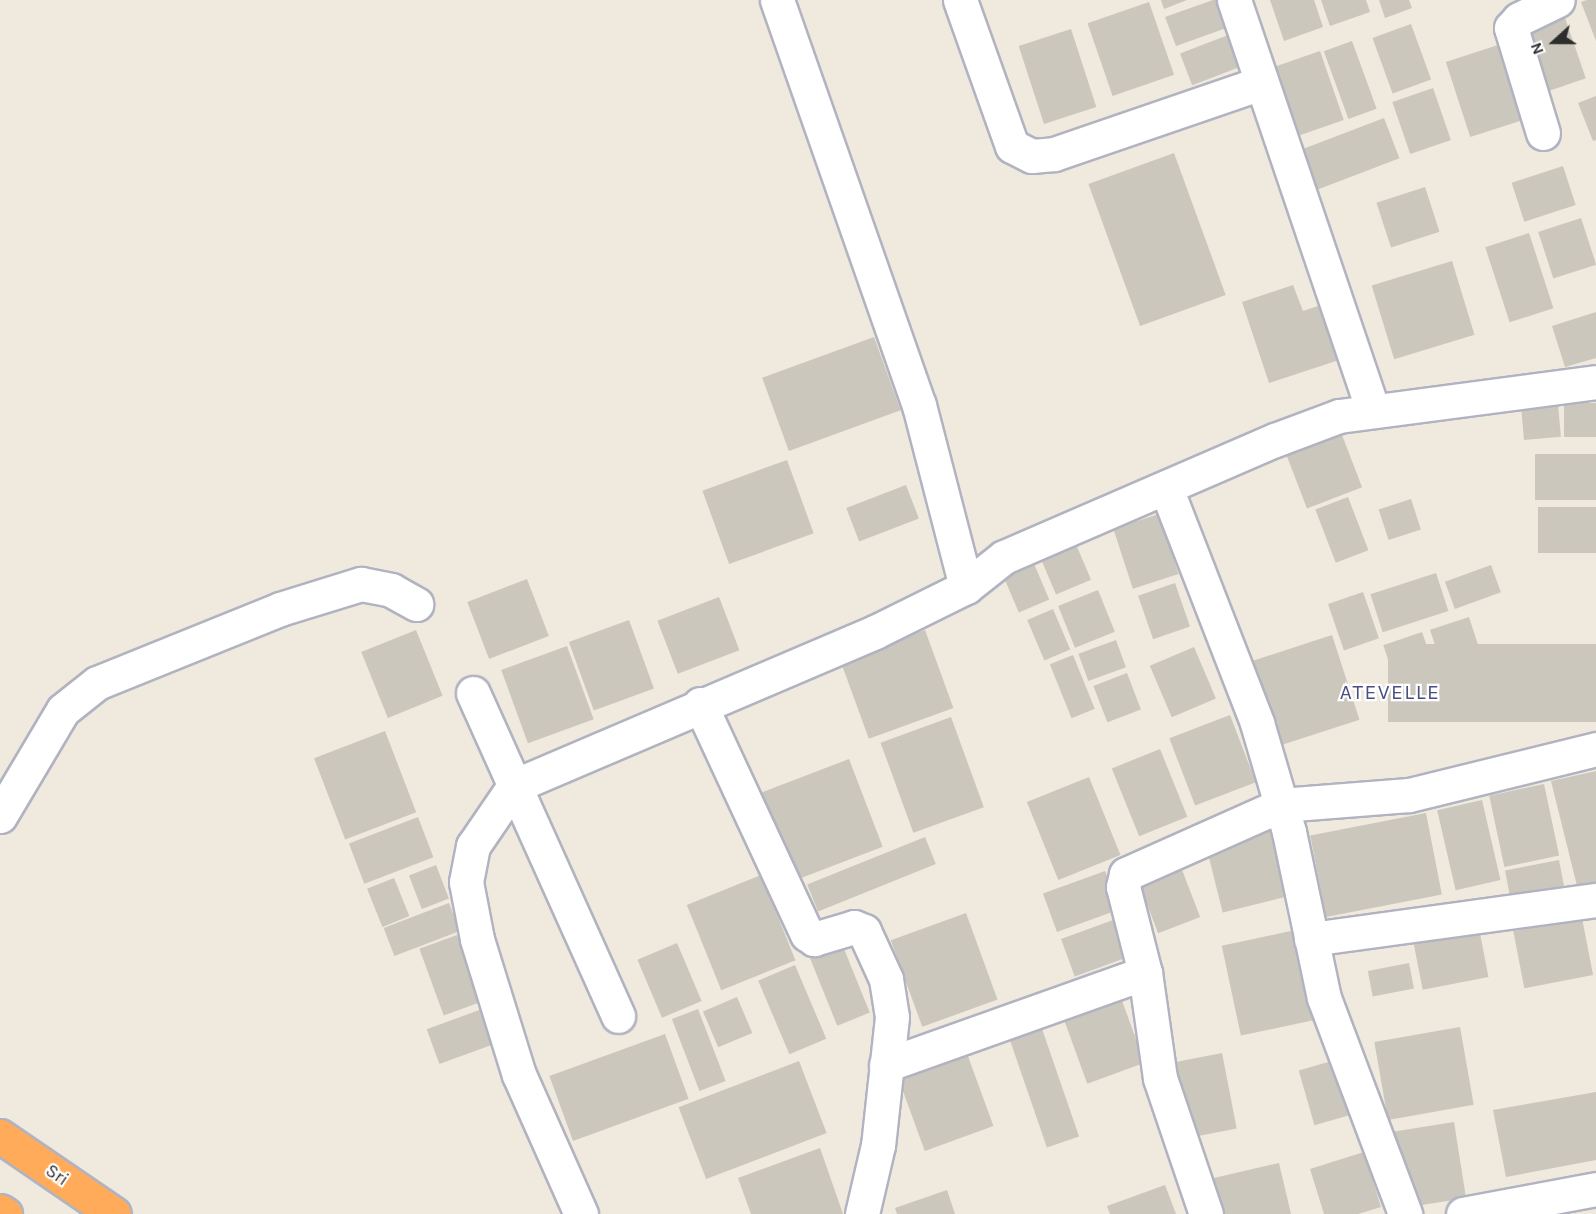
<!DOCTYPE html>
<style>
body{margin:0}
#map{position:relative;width:1596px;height:1214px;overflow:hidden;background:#efe9de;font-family:Karla,sans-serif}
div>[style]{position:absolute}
.building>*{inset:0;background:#cbc7bc;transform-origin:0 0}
.roads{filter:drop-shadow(2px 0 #b2b3c1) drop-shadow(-2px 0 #b2b3c1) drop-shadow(0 2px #b2b3c1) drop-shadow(0 -2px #b2b3c1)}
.street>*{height:33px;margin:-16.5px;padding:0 16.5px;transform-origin:16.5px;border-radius:16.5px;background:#fff}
.highway>*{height:33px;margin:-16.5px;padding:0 16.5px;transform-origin:16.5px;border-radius:16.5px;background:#ffab59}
span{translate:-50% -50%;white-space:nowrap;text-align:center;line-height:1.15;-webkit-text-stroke:4.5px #fff;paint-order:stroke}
.street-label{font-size:18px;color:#2d2d2d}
.quarter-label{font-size:21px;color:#484f83;letter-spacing:1.5px}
.north{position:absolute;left:1524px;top:12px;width:60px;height:60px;-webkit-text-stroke:4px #fff;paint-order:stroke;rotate:249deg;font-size:16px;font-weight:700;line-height:24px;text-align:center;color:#2d2d2d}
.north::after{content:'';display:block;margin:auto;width:21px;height:27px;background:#2d2d2d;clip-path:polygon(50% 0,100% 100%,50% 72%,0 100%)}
</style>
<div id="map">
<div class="building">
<div style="clip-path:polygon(1161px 0,1187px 0,1164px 9px)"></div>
<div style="clip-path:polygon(1213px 0,1223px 0,1232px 26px,1176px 46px,1165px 17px)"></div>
<div style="clip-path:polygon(1270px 0,1314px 0,1323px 27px,1284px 41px)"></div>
<div style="clip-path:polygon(1321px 0,1366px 0,1370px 12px,1330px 26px)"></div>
<div style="clip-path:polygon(1379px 0,1409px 0,1412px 8px,1385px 18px)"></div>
<div style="clip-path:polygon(1587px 0,1596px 0,1596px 41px,1581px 2px)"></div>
<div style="left:1149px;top:2px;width:77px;height:65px;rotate:71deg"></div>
<div style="left:1564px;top:15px;width:67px;height:40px;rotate:71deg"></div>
<div style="left:1411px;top:24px;width:59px;height:41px;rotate:70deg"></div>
<div style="left:1071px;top:29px;width:82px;height:55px;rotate:72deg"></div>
<div style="left:1236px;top:32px;width:34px;height:60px;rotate:69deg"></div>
<div style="left:1352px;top:41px;width:72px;height:30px;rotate:70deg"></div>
<div style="left:1501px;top:44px;width:79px;height:58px;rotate:72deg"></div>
<div style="left:1320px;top:51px;width:73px;height:48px;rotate:71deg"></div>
<div style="left:1433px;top:88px;width:55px;height:43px;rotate:71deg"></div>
<div style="clip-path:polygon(1596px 96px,1596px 140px,1593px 141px,1578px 103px)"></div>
<div style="left:1384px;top:118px;width:43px;height:91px;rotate:69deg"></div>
<div style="left:1174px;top:153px;width:151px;height:91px;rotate:70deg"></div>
<div style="left:1563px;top:166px;width:41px;height:54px;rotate:72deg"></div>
<div style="left:1425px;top:187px;width:47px;height:51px;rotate:72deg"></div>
<div style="left:1581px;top:218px;width:49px;height:45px;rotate:72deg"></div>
<div style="left:1529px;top:233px;width:79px;height:46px;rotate:72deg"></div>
<div style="left:1452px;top:261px;width:77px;height:84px;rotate:73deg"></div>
<div style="clip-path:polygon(1293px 285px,1303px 311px,1327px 303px,1345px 358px,1269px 383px,1242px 302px)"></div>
<div style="clip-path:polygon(1596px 312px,1596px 358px,1565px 367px,1552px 326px)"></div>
<div style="left:874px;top:337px;width:78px;height:119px;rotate:70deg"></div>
<div style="left:1596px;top:403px;width:34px;height:32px;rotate:90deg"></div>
<div style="left:1558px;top:404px;width:33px;height:37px;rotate:85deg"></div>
<div style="left:1342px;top:435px;width:56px;height:59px;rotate:69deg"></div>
<div style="left:1596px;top:454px;width:46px;height:61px;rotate:90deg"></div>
<div style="left:787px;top:460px;width:78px;height:90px;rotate:70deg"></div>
<div style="left:906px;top:485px;width:36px;height:64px;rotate:69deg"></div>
<div style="left:1348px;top:497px;width:57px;height:35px;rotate:69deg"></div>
<div style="left:1411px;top:499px;width:32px;height:34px;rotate:72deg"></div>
<div style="left:1596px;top:507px;width:46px;height:58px;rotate:90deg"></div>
<div style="left:1159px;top:514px;width:63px;height:48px;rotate:72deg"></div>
<div style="left:1075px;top:542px;width:41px;height:38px;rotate:67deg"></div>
<div style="left:1032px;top:559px;width:44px;height:33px;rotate:67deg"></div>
<div style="left:1491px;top:565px;width:29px;height:49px;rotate:70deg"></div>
<div style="left:1436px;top:573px;width:40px;height:69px;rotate:72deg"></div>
<div style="left:527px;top:579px;width:61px;height:64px;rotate:69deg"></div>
<div style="left:1175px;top:583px;width:46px;height:39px;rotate:71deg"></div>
<div style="left:1098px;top:590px;width:45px;height:43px;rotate:68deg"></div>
<div style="left:1363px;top:592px;width:49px;height:37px;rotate:71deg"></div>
<div style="left:719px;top:597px;width:57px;height:66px;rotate:69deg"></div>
<div style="left:1053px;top:609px;width:44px;height:28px;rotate:67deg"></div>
<div style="left:1469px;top:617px;width:49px;height:41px;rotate:72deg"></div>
<div style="left:629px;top:620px;width:73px;height:64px;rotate:70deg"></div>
<div style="left:416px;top:630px;width:71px;height:59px;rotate:68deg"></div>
<div style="left:925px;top:630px;width:83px;height:90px;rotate:70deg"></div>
<div style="left:1422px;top:632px;width:49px;height:41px;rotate:71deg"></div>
<div style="left:1332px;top:635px;width:89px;height:87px;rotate:72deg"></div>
<div style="left:1116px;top:640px;width:29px;height:40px;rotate:70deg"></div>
<div style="left:1596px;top:644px;width:78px;height:208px;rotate:90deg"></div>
<div style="left:567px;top:646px;width:78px;height:70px;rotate:70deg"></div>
<div style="left:1194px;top:647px;width:56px;height:48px;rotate:67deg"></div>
<div style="left:1073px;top:655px;width:58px;height:25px;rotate:68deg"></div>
<div style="left:1127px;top:673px;width:39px;height:36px;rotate:69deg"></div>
<div style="left:1230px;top:715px;width:72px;height:65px;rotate:69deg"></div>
<div style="left:951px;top:717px;width:96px;height:75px;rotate:70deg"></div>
<div style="left:385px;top:731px;width:87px;height:76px;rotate:69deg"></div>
<div style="left:1160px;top:749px;width:73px;height:52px;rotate:68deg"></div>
<div style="left:849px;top:759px;width:94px;height:93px;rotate:69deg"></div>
<div style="clip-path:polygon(1596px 771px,1596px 895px,1580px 898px,1551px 781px)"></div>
<div style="left:1089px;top:777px;width:84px;height:67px;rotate:68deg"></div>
<div style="left:1544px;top:784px;width:73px;height:56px;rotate:78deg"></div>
<div style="left:1482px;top:800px;width:82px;height:46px;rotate:77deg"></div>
<div style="left:1426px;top:813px;width:83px;height:118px;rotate:79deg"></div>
<div style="left:418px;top:817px;width:43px;height:74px;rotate:69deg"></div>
<div style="left:1280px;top:820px;width:76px;height:78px;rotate:76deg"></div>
<div style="left:925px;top:837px;width:29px;height:127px;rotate:68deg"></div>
<div style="left:1559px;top:860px;width:37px;height:55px;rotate:79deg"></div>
<div style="left:1179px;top:862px;width:59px;height:45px;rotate:69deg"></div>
<div style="left:436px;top:865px;width:36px;height:29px;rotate:69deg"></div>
<div style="left:1105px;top:871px;width:41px;height:66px;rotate:70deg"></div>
<div style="left:761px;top:875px;width:92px;height:80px;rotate:68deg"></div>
<div style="left:394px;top:878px;width:41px;height:29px;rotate:68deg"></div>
<div style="left:449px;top:903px;width:30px;height:70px;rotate:69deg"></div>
<div style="left:966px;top:913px;width:92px;height:80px;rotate:70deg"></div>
<div style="left:1124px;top:916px;width:40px;height:67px;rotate:70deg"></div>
<div style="left:1477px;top:918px;width:60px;height:67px;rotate:79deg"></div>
<div style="left:1582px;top:918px;width:58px;height:70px;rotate:79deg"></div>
<div style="left:1300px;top:929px;width:92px;height:80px;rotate:78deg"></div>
<div style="left:457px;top:935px;width:71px;height:40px;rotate:70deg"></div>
<div style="left:677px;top:943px;width:63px;height:43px;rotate:67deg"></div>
<div style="left:842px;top:944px;width:74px;height:35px;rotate:68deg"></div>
<div style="left:1409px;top:963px;width:26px;height:42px;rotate:79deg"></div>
<div style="left:795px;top:965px;width:80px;height:40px;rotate:67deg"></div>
<div style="left:737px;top:997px;width:39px;height:37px;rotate:67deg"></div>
<div style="left:1121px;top:998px;width:69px;height:61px;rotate:70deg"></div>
<div style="left:485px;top:1008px;width:37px;height:62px;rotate:70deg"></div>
<div style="left:698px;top:1009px;width:77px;height:28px;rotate:69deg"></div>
<div style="left:1040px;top:1023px;width:120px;height:34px;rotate:71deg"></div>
<div style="left:1460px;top:1027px;width:79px;height:87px;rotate:80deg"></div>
<div style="left:665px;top:1034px;width:69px;height:123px;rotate:70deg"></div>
<div style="left:965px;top:1048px;width:83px;height:73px;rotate:70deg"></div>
<div style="left:1222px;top:1053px;width:77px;height:51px;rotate:79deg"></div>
<div style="left:1342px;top:1058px;width:57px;height:45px;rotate:74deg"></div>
<div style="left:799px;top:1061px;width:77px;height:129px;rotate:69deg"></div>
<div style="clip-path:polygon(1596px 1092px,1596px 1160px,1506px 1177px,1493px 1110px)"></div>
<div style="left:1454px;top:1122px;width:77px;height:62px;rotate:81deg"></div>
<div style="clip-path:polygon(820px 1148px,843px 1214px,751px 1214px,738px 1178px)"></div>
<div style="clip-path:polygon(1364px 1152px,1381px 1207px,1358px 1214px,1324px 1214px,1310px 1169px)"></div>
<div style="clip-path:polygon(1279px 1163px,1291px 1214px,1222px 1214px,1214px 1178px)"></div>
<div style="clip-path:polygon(1165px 1185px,1176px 1214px,1110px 1214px,1107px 1206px)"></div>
<div style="clip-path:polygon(947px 1190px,955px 1214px,897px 1214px,895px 1208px)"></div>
</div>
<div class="roads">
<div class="street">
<div style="left:777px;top:0;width:429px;rotate:70.7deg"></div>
<div style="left:919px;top:405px;width:188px;rotate:75.5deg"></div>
<div style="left:960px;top:0;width:155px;rotate:70.4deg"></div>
<div style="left:1012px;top:146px;width:22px;rotate:27deg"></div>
<div style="left:1032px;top:156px;width:22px;rotate:-5deg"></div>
<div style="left:1054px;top:154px;width:219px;rotate:-18.9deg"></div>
<div style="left:1234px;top:0;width:433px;rotate:71.3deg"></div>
<div style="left:1543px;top:133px;width:110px;rotate:-106.9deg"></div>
<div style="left:1511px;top:28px;width:12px;rotate:-48deg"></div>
<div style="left:1519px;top:19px;width:43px;rotate:-26deg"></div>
<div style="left:1166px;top:488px;width:252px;rotate:68.8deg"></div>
<div style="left:1257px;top:723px;width:114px;rotate:73.6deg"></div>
<div style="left:1289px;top:832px;width:170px;rotate:78.1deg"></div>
<div style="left:1324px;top:998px;width:231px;rotate:69.4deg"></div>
<div style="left:473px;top:693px;width:354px;rotate:65.8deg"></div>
<div style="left:700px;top:704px;width:254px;rotate:65.1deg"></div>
<div style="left:807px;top:934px;width:9px;rotate:36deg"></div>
<div style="left:814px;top:939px;width:42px;rotate:-16.7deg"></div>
<div style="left:854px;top:927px;width:11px;rotate:22deg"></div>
<div style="left:864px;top:931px;width:53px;rotate:65.4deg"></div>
<div style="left:886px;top:979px;width:38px;rotate:81deg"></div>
<div style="left:892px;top:1017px;width:129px;rotate:96.2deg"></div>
<div style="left:878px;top:1145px;width:71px;rotate:103.1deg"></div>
<div style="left:0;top:816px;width:123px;rotate:-59.3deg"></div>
<div style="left:63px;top:710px;width:43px;rotate:-38.5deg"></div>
<div style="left:97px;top:683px;width:197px;rotate:-22deg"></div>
<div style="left:280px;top:609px;width:85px;rotate:-17.2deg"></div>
<div style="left:361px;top:584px;width:31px;rotate:11deg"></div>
<div style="left:391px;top:590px;width:29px;rotate:29deg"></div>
<div style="left:1311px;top:939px;width:288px;rotate:-7.8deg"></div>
<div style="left:886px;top:1065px;width:275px;rotate:-19.6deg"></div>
<div style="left:581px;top:1214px;width:152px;rotate:-114deg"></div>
<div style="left:519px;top:1075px;width:142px;rotate:-107.2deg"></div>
<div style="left:477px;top:939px;width:58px;rotate:-100.9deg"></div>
<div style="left:466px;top:882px;width:37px;rotate:-79deg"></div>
<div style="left:473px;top:846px;width:73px;rotate:-55.7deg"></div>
<div style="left:514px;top:786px;width:392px;rotate:-23.1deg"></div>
<div style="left:875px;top:632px;width:102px;rotate:-26.3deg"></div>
<div style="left:966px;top:587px;width:48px;rotate:-38.3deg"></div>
<div style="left:1004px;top:557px;width:295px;rotate:-23.4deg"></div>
<div style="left:1275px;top:440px;width:68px;rotate:-20.6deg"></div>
<div style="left:1339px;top:416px;width:259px;rotate:-7.5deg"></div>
<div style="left:1206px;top:1214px;width:144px;rotate:-108.7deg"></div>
<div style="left:1160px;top:1078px;width:106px;rotate:-98.1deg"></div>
<div style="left:1145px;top:973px;width:89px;rotate:-104.3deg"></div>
<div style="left:1123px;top:887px;width:13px;rotate:-77deg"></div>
<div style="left:1126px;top:874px;width:170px;rotate:-24deg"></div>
<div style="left:1281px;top:805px;width:128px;rotate:-4.5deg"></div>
<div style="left:1409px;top:795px;width:193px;rotate:-13.8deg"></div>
<div style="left:1463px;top:1214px;width:135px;rotate:-10.6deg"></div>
</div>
<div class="highway">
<div style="left:0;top:1136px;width:138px;rotate:34.4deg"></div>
<div style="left:0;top:1211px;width:6px;rotate:31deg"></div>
</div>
</div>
<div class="street-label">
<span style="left:57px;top:1175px;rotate:34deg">Sri</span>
</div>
<div class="quarter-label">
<span style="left:1390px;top:692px">ATEVELLE</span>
</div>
<div class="north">N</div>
</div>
